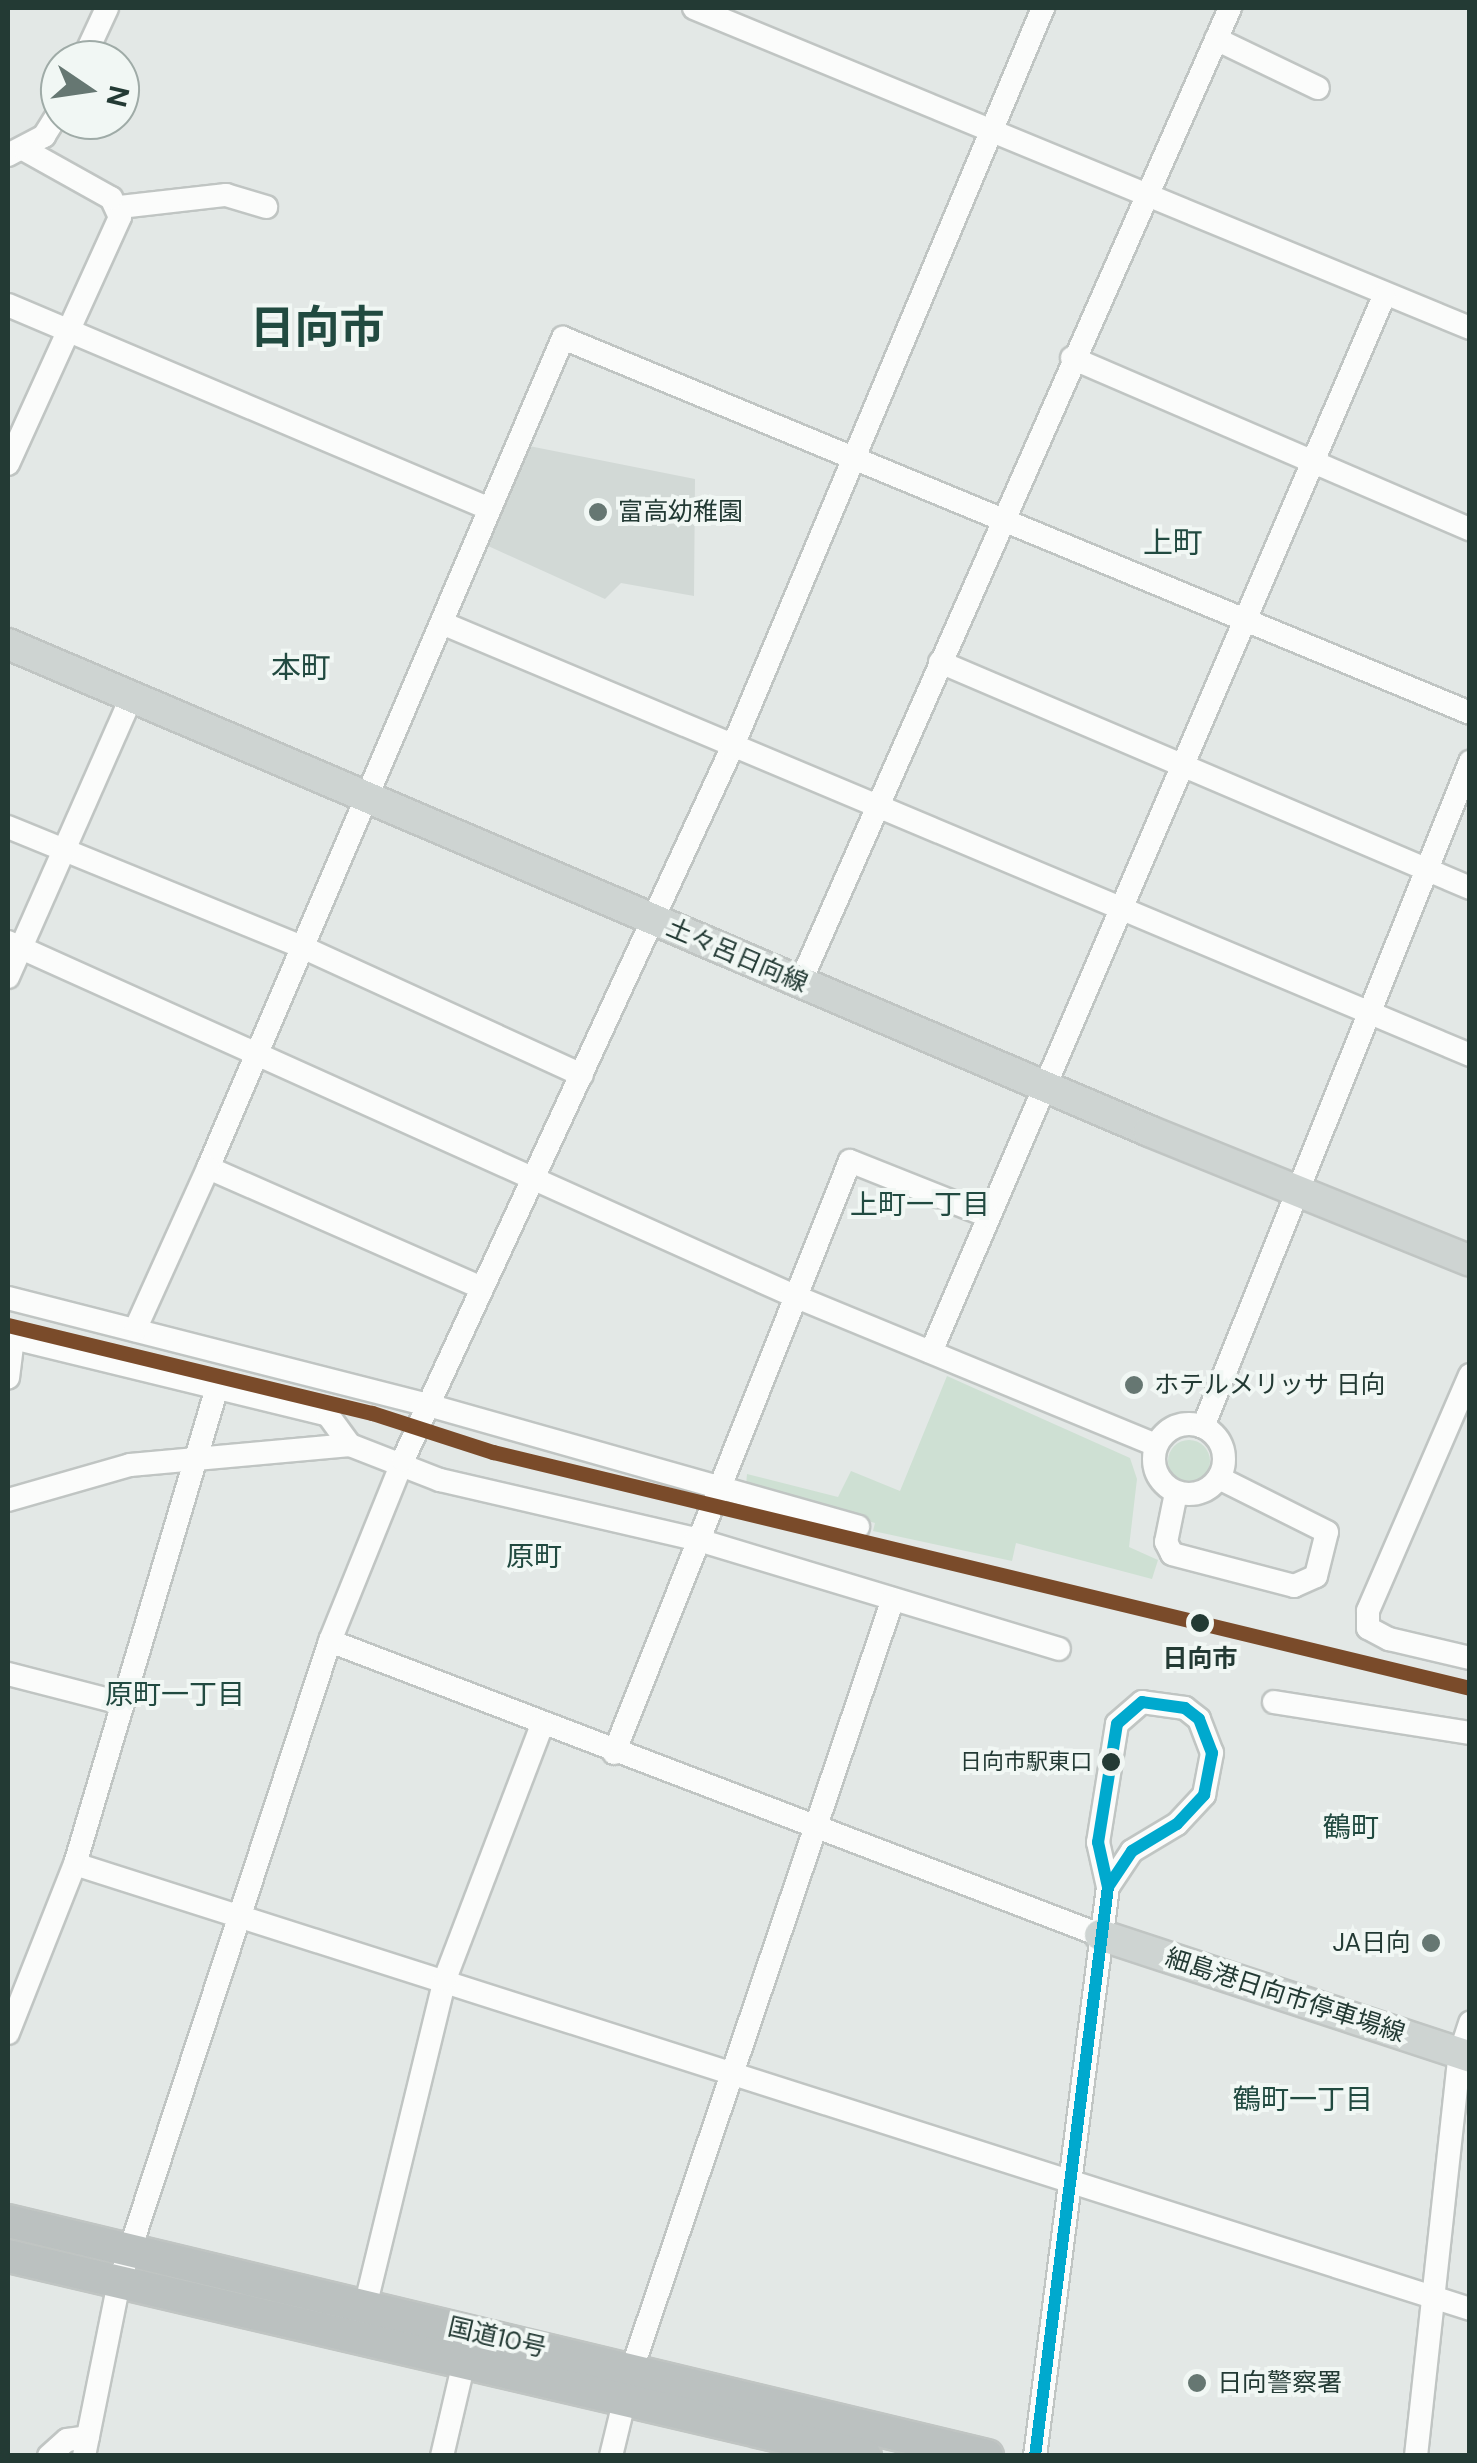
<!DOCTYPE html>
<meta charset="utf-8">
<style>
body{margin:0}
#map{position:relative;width:1477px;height:2463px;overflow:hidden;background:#e3e8e6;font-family:"DM Sans","Noto Sans JP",sans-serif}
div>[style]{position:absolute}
.built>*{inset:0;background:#d2d9d6}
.green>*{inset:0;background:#cee0d3}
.round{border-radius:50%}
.roads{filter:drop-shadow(2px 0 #c0c5c3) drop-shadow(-2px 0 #c0c5c3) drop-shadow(0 2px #c0c5c3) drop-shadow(0 -2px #c0c5c3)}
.minor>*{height:22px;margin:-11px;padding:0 11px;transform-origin:11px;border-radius:11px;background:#fbfcfb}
.minor>.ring{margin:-11px;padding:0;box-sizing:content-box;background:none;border:22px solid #fbfcfb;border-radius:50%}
.major>*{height:30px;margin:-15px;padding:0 15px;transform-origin:15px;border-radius:15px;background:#ced4d2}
.highway>*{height:32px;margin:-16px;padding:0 16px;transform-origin:16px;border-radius:16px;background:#bbc1c0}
.bus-1>*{height:12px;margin:-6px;padding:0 6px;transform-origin:6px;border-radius:6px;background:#00a9ce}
.rail-1>*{height:15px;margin:-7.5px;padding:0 7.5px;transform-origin:7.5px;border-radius:7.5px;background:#7a4b2a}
.dots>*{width:28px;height:28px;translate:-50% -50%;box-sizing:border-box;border:5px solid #f1f7f4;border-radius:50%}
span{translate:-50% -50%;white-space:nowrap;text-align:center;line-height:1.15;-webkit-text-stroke:8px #f1f7f4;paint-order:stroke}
.bus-label{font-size:22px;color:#233a34}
.right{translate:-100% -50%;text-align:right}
.poi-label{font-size:25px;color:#233a34}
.left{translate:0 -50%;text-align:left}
.street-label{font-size:25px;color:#233a34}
.stop-label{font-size:25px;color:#233a34;font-weight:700}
.neighbourhood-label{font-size:28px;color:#214a40}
.quarter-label{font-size:30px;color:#214a40}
.town-label{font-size:45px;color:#214a40;font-weight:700}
.frame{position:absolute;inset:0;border:10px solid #233a34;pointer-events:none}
.north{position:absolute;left:40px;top:40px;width:100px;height:100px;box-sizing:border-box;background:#f1f7f4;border:2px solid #9faba7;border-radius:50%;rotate:103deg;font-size:28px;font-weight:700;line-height:40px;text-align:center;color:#233a34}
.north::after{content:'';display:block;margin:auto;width:35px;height:45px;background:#667772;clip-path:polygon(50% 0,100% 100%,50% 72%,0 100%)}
</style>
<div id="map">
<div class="built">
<div style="clip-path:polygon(529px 446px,695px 479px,694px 596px,621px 583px,605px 599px,486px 545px)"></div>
</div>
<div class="green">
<div style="clip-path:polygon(947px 1376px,1130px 1458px,1137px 1479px,1129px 1547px,1158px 1560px,1152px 1579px,1016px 1543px,1012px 1561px,873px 1531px,875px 1523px,746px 1485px,747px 1474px,838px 1497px,851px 1471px,900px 1491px)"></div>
<div class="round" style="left:1168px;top:1440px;width:42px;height:42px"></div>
</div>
<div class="roads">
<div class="minor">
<div style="left:694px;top:8px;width:839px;rotate:22.41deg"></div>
<div style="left:1216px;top:39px;width:113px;rotate:25.7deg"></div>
<div style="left:83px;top:60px;width:57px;rotate:-65.2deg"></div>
<div style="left:8px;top:155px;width:41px;rotate:-27.8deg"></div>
<div style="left:44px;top:136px;width:31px;rotate:-58deg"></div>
<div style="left:120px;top:207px;width:107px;rotate:-6.5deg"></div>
<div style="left:226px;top:195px;width:42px;rotate:16.7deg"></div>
<div style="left:8px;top:305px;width:523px;rotate:22.94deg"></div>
<div style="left:1072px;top:358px;width:433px;rotate:23.3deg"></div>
<div style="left:8px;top:464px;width:271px;rotate:-65.6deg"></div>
<div style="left:120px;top:217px;width:21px;rotate:-115deg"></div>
<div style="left:111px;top:198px;width:98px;rotate:-150.8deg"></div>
<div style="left:442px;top:623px;width:1115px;rotate:22.79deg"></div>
<div style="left:940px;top:662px;width:576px;rotate:23.09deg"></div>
<div style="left:8px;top:827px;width:315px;rotate:22.2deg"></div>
<div style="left:300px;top:946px;width:310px;rotate:24.6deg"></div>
<div style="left:8px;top:942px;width:860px;rotate:24.24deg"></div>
<div style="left:792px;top:1295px;width:394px;rotate:22.4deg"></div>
<div style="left:8px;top:977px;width:305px;rotate:-66.2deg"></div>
<div style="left:800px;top:983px;width:1066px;rotate:-66.2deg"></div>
<div style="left:482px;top:1288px;width:299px;rotate:-156.3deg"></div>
<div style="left:208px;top:1168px;width:903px;rotate:-66.84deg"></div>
<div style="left:563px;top:338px;width:981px;rotate:22.46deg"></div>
<div style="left:8px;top:1298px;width:433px;rotate:14.3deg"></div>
<div style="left:428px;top:1405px;width:447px;rotate:15.8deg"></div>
<div style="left:135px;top:1330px;width:178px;rotate:-65.7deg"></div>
<div style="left:8px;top:1337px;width:5px;rotate:11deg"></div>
<div style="left:13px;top:1338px;width:40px;rotate:97.1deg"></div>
<div style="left:13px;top:1338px;width:324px;rotate:13.7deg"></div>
<div style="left:328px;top:1415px;width:37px;rotate:54deg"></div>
<div style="left:931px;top:1352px;width:1149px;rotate:-66.78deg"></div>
<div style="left:1470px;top:1375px;width:257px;rotate:113.4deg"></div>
<div style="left:1368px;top:1611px;width:17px;rotate:90deg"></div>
<div style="left:1368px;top:1628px;width:24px;rotate:28deg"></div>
<div style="left:1389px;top:1639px;width:83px;rotate:13.2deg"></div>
<div class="ring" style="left:1154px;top:1424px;width:48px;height:48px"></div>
<div style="left:1203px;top:1427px;width:717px;rotate:-68.12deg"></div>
<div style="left:1176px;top:1493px;width:50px;rotate:101.5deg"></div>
<div style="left:1166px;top:1542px;width:13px;rotate:63deg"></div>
<div style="left:1172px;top:1554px;width:126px;rotate:14.7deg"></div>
<div style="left:1294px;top:1586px;width:24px;rotate:-24deg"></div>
<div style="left:1316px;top:1576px;width:45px;rotate:-76deg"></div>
<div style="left:1327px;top:1532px;width:121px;rotate:-153.4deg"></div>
<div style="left:8px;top:1500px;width:127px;rotate:-16deg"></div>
<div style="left:130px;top:1465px;width:221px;rotate:-5.2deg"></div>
<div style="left:350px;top:1445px;width:97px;rotate:21.3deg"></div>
<div style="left:440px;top:1480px;width:262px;rotate:13deg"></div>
<div style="left:695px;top:1539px;width:380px;rotate:16.8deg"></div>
<div style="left:330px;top:1641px;width:824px;rotate:20.9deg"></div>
<div style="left:8px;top:1674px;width:117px;rotate:14.4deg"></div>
<div style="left:1274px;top:1702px;width:198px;rotate:9deg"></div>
<div style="left:614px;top:1753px;width:637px;rotate:-68.27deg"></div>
<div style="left:850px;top:1161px;width:149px;rotate:21.7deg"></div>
<div style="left:75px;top:1864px;width:1464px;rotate:17.69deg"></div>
<div style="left:8px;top:2033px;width:182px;rotate:-68.4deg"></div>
<div style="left:75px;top:1864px;width:497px;rotate:-73.4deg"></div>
<div style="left:365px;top:2307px;width:338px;rotate:-76.3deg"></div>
<div style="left:445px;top:1979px;width:270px;rotate:-69.1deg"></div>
<div style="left:49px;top:2456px;width:24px;rotate:-42deg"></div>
<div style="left:67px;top:2440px;width:21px;rotate:-8deg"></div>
<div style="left:84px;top:2456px;width:177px;rotate:-78.6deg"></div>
<div style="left:119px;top:2283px;width:676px;rotate:-71.81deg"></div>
<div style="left:330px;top:1641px;width:195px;rotate:-68deg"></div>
<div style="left:403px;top:1460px;width:784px;rotate:-65.2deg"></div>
<div style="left:732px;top:748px;width:803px;rotate:-67.2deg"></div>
<div style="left:442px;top:2456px;width:97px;rotate:-76.8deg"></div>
<div style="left:611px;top:2456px;width:89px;rotate:-76.4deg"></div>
<div style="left:632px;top:2369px;width:813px;rotate:-71.28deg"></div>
<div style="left:1035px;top:2456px;width:574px;rotate:-82.69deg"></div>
<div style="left:1108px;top:1887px;width:43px;rotate:-56.3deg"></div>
<div style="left:1132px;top:1851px;width:52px;rotate:-31deg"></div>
<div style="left:1177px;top:1824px;width:40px;rotate:-47deg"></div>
<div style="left:1204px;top:1795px;width:43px;rotate:-79.2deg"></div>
<div style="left:1212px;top:1753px;width:36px;rotate:-111deg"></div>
<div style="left:1199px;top:1719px;width:18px;rotate:-142deg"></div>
<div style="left:1185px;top:1708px;width:43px;rotate:-172.1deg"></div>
<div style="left:1142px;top:1702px;width:33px;rotate:139deg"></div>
<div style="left:1117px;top:1724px;width:120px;rotate:99.1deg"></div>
<div style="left:1098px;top:1842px;width:46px;rotate:77.5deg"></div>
<div style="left:1416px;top:2456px;width:404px;rotate:-83.8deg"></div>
<div style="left:1460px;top:2054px;width:33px;rotate:-72deg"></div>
</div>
<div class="major">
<div style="left:8px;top:644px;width:1241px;rotate:23.11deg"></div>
<div style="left:1149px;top:1131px;width:346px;rotate:22deg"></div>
<div style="left:1100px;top:1935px;width:390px;rotate:18.2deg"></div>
</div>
<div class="highway">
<div style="left:8px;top:2221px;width:1007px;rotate:13.5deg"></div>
<div style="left:8px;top:2256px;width:880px;rotate:13.14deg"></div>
</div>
</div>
<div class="bus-1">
<div style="left:1035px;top:2456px;width:574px;rotate:-82.69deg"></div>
<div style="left:1108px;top:1887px;width:43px;rotate:-56.3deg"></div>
<div style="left:1132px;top:1851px;width:52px;rotate:-31deg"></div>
<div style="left:1177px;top:1824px;width:40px;rotate:-47deg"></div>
<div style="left:1204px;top:1795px;width:43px;rotate:-79.2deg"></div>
<div style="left:1212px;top:1753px;width:36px;rotate:-111deg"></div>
<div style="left:1199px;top:1719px;width:18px;rotate:-142deg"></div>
<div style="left:1185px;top:1708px;width:43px;rotate:-172.1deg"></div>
<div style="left:1142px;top:1702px;width:33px;rotate:139deg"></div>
<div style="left:1117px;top:1724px;width:120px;rotate:99.1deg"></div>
<div style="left:1098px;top:1842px;width:46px;rotate:77.5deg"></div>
</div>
<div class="rail-1">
<div style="left:8px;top:1325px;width:374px;rotate:13.6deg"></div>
<div style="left:372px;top:1413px;width:127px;rotate:17.9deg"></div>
<div style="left:493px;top:1452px;width:1005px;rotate:13.58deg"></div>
</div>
<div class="dots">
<div style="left:598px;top:512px;background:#667772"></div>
<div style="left:1134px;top:1385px;background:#667772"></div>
<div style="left:1200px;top:1623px;background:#233a34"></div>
<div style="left:1111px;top:1762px;background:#233a34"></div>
<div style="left:1431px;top:1943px;background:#667772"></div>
<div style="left:1197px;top:2383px;background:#667772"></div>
</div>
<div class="bus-label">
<span class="right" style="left:1092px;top:1762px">日向市駅東口</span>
</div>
<div class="poi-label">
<span class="left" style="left:618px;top:512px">富高幼稚園</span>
<span class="left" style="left:1154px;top:1385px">ホテルメリッサ 日向</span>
<span class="right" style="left:1411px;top:1943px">JA日向</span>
<span class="left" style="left:1217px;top:2383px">日向警察署</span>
</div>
<div class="street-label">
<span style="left:737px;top:956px;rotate:23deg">土々呂日向線</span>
<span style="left:1285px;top:1996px;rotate:18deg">細島港日向市停車場線</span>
<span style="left:497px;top:2338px;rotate:13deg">国道10号</span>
</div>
<div class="stop-label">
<span style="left:1200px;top:1659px">日向市</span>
</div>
<div class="neighbourhood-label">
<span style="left:920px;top:1205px">上町一丁目</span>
<span style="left:534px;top:1557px">原町</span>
<span style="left:175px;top:1695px">原町一丁目</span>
<span style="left:1351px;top:1828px">鶴町</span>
<span style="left:1303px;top:2100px">鶴町一丁目</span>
</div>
<div class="quarter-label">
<span style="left:1173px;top:543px">上町</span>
<span style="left:301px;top:668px">本町</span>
</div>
<div class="town-label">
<span style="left:317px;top:328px">日向市</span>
</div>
<div class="frame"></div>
<div class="north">N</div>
</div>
